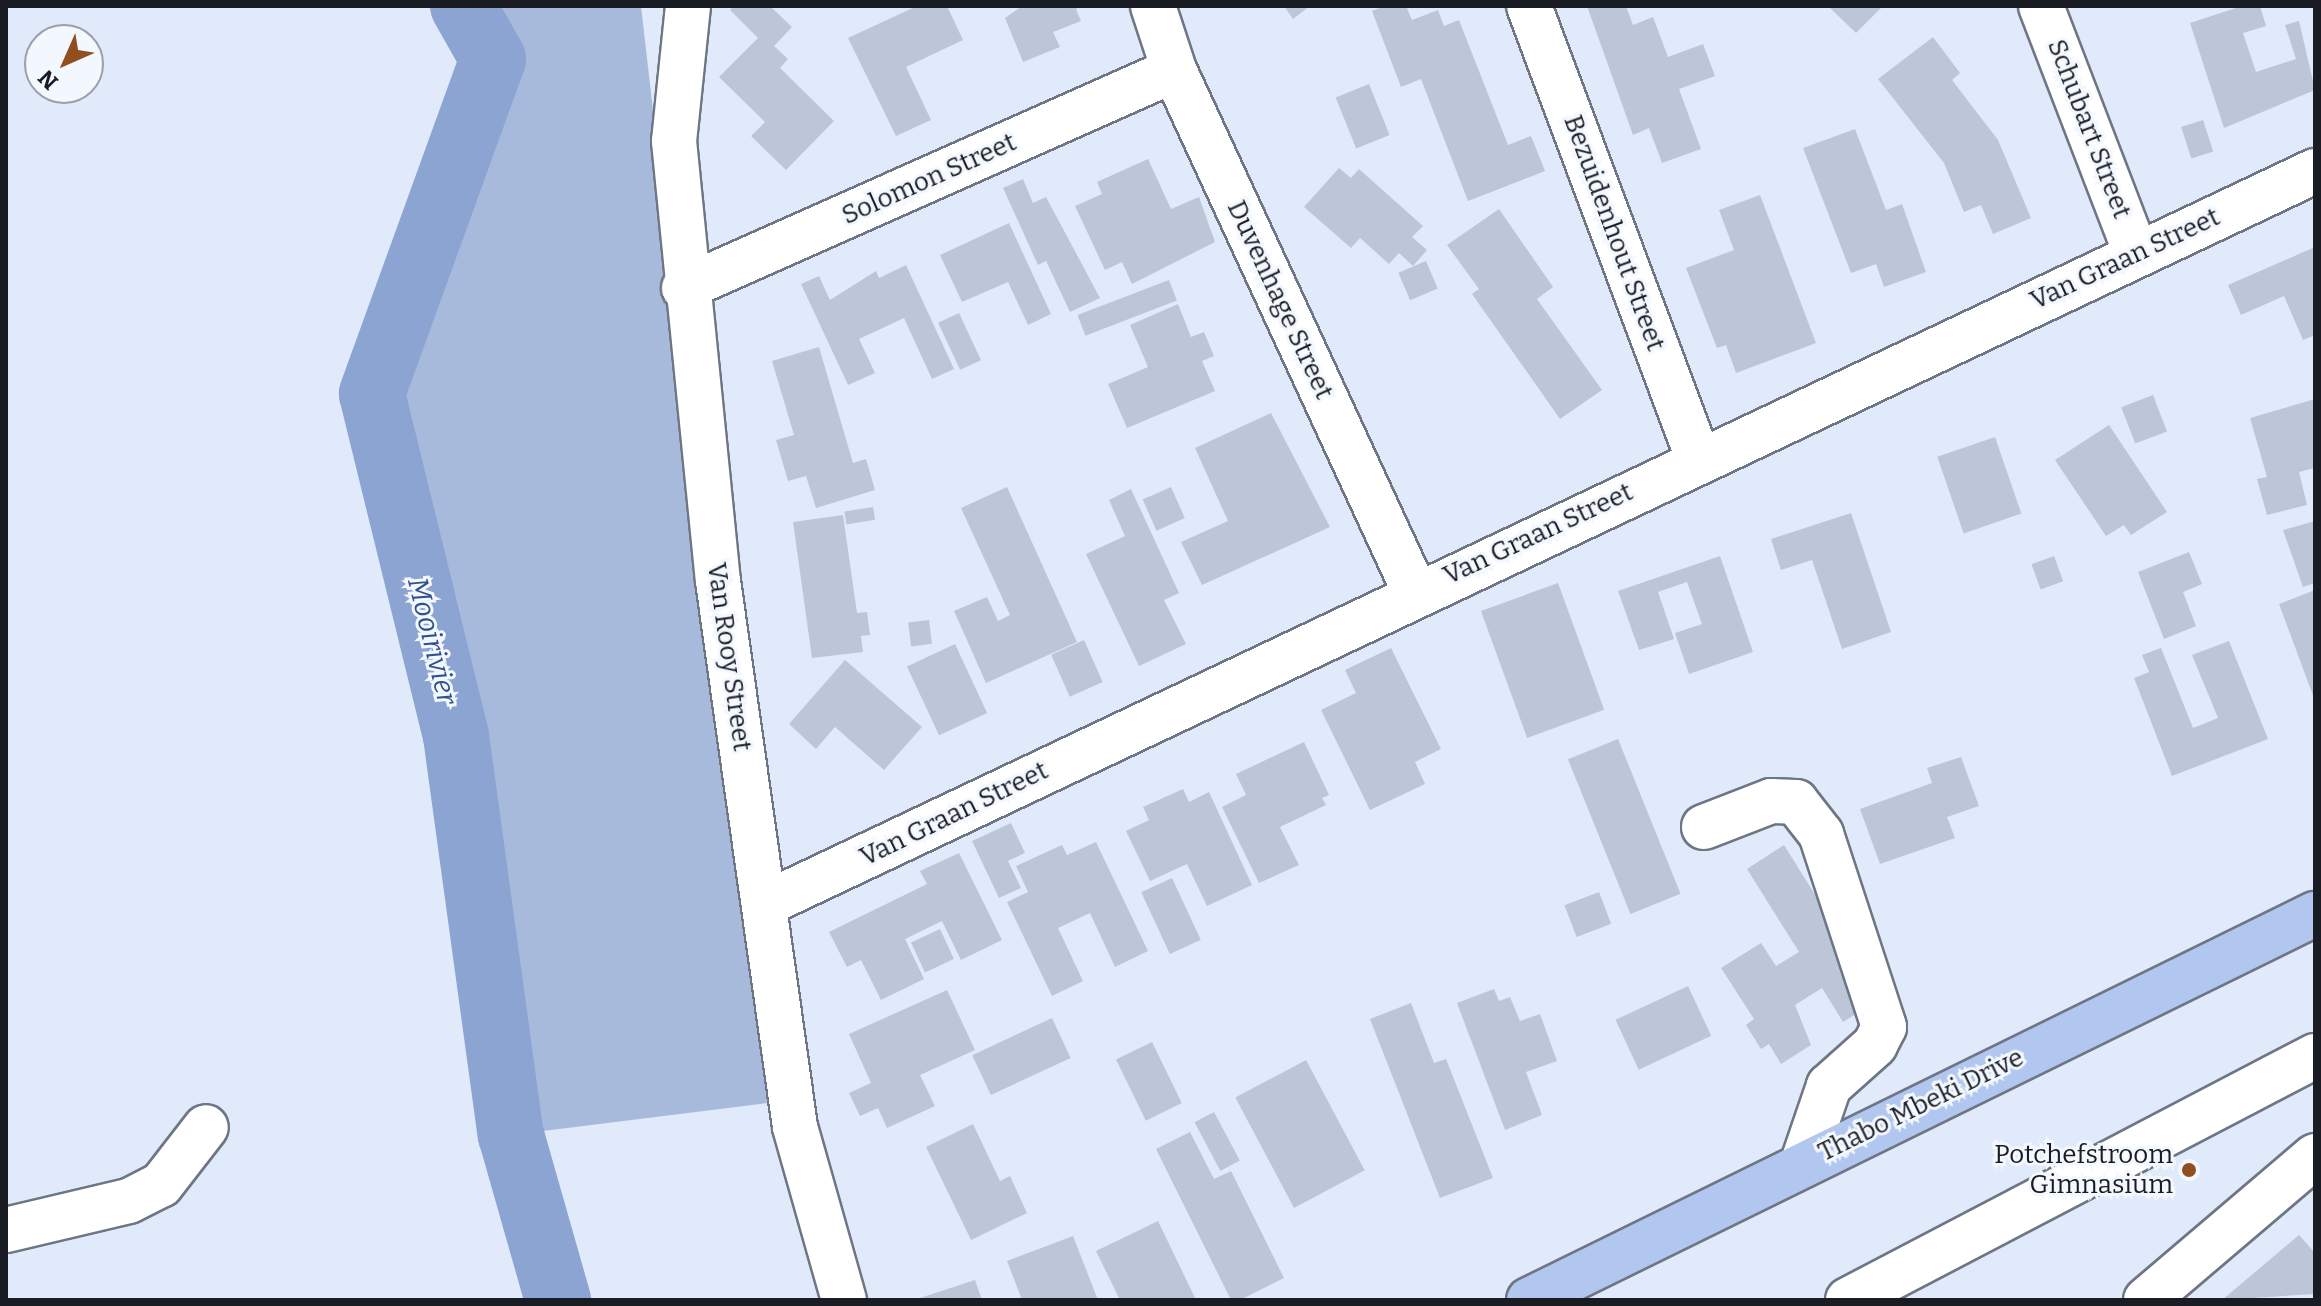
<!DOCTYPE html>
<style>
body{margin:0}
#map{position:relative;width:2321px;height:1306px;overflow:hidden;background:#e1eafb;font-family:Bitter,serif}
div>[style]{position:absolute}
.green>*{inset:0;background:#a7badb}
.river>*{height:66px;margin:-33px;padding:0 33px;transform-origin:33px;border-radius:33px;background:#8ba4d2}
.building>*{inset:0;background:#bdc6d6;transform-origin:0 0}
.roads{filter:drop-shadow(2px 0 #6e7684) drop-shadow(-2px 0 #6e7684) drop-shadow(0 2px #6e7684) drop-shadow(0 -2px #6e7684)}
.minor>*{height:44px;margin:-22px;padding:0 22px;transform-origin:22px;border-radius:22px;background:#fff}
.major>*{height:44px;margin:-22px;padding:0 22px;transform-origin:22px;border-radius:22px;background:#b2c7ef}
.dots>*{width:22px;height:22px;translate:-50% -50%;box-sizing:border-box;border:4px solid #f3f7fe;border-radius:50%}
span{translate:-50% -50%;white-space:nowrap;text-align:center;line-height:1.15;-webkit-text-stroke:6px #f3f7fe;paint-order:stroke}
.street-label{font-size:26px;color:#191c22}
.poi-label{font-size:26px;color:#191c22}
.right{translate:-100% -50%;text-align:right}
.water-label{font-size:28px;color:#32508a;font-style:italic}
.frame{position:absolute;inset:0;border:8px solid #191c22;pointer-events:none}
.north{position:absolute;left:24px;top:24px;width:80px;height:80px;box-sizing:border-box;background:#f3f7fe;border:2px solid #9c9fa6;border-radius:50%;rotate:225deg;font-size:22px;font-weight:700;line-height:32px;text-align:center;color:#191c22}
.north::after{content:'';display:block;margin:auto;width:28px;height:36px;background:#914e1f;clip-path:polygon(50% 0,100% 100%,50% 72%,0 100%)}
</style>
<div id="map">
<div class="green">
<div style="clip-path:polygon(463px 6px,641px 6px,767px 1103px,511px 1135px,464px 782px,372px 394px,493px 59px)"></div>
</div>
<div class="river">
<div style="left:463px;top:6px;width:61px;rotate:60.5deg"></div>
<div style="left:493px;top:59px;width:356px;rotate:109.9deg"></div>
<div style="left:372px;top:394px;width:352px;rotate:76.2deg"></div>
<div style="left:456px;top:736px;width:403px;rotate:82.2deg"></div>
<div style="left:511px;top:1135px;width:172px;rotate:74.1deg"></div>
</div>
<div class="building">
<div style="clip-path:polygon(734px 6px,770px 6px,792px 27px,774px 46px,788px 59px,780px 68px,834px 121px,786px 170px,751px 136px,765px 122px,719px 77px,758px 38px,730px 10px)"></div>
<div style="clip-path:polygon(917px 6px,947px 6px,963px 40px,906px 67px,931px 120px,896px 136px,848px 38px)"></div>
<div style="clip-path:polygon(1022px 6px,1083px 6px,1076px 9px,1081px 21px,1053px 32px,1060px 47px,1023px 62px,1005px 18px)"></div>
<div style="clip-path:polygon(1284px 6px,1310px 6px,1293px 19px)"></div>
<div style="clip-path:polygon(1385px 6px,1406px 6px,1412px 20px,1438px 10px,1444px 26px,1459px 20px,1508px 145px,1531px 136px,1545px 171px,1468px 201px,1421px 79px,1401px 87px,1372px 11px)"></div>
<div style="clip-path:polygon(1587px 6px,1626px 6px,1633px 25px,1653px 17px,1668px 57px,1703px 44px,1715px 76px,1679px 89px,1701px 149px,1662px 163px,1649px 128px,1633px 135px)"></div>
<div style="clip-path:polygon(1828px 6px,1883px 6px,1856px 33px)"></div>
<div style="clip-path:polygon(2242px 6px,2260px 6px,2266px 26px,2243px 33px,2256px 72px,2296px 59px,2285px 25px,2299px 21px,2315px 90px,2224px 128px,2190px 23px)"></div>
<div style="clip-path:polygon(1933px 37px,1960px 73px,1952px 80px,1998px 140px,2031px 218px,1993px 234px,1981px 205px,1964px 212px,1944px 163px,1878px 79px)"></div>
<div style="left:1369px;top:84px;width:55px;height:36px;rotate:68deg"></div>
<div style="left:2203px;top:120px;width:33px;height:23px;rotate:72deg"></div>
<div style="clip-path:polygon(1855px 129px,1886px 210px,1902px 204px,1926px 272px,1884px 287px,1876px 264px,1851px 273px,1803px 148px)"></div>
<div style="clip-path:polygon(1148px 159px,1171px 209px,1199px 197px,1215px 242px,1132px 284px,1122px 262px,1105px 270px,1075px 206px,1102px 194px,1097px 182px)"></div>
<div style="clip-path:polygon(1339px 168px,1351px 178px,1359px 169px,1423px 226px,1412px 237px,1427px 250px,1413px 266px,1399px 253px,1389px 264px,1360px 238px,1351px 248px,1304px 207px)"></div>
<div style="clip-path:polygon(1023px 179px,1033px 203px,1046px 197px,1100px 298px,1070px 312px,1046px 261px,1038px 265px,1003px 188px)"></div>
<div style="clip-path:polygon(1760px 195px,1816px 343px,1736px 373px,1726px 345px,1717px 348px,1686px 268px,1734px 250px,1719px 210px)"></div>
<div style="clip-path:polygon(1499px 209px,1553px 287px,1537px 299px,1602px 390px,1560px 419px,1472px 294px,1479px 289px,1447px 245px)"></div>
<div style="clip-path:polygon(1009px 223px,1051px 314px,1028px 325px,1008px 282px,962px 302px,940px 255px)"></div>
<div style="clip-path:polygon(2315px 247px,2315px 335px,2303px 340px,2284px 296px,2241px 315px,2228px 285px)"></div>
<div style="left:1426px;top:261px;width:30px;height:30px;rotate:67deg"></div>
<div style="clip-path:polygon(906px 265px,954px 369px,932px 379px,904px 318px,859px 339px,875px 373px,848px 385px,801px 284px,819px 276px,830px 300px,876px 271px,879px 278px)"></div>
<div style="left:1169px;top:280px;width:22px;height:98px;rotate:69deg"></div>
<div style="clip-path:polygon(1178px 304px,1191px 337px,1204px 332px,1214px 356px,1202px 361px,1215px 391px,1127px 428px,1108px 384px,1148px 367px,1130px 325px)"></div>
<div style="left:959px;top:313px;width:52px;height:23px;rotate:65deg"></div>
<div style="clip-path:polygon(819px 347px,853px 463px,866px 459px,875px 490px,816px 508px,806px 476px,788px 481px,776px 440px,794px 435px,772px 361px)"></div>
<div style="left:2153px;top:395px;width:39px;height:34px;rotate:69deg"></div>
<div style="clip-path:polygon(2315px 399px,2315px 468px,2299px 472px,2307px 505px,2267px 515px,2257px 479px,2267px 477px,2250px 418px)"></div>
<div style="clip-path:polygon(1271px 413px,1330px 527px,1202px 585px,1181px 542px,1228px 521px,1195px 448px)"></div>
<div style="clip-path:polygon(2109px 425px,2167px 512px,2131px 535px,2124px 525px,2106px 536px,2055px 460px)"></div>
<div style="left:1995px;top:437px;width:81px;height:61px;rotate:71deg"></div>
<div style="clip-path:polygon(1007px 487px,1077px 642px,986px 683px,954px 611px,987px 597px,998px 621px,1010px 615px,961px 508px)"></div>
<div style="left:1171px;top:487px;width:34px;height:31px;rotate:66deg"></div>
<div style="clip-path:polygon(1131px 489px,1179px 593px,1164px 600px,1186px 644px,1139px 666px,1086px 554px,1125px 536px,1109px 500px)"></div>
<div style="left:873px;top:507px;width:13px;height:29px;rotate:81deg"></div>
<div style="clip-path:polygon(1851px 513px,1891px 632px,1842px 649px,1812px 560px,1781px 570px,1771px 539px)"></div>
<div style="clip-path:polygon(843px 515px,857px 613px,867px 612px,870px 635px,861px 636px,863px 652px,812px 658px,793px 522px)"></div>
<div style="clip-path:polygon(2315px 521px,2315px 583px,2303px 587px,2283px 530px)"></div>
<div style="clip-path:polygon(2189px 552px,2202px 584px,2183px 592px,2196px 626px,2164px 639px,2138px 572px)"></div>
<div style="clip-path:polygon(1720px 556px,1753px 652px,1689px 674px,1675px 633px,1702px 624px,1687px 582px,1658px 592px,1674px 639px,1639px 650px,1618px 591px)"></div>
<div style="left:2054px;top:556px;width:27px;height:24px;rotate:70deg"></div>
<div style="left:1558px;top:583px;width:135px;height:82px;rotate:70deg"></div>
<div style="clip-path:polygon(2315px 590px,2315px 701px,2279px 604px)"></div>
<div style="left:929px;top:620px;width:24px;height:21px;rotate:83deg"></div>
<div style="left:1084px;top:640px;width:46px;height:36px;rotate:66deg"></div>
<div style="clip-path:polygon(2229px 641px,2268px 739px,2172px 776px,2134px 678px,2149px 672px,2142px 655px,2161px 648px,2193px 728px,2218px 718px,2192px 655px)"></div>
<div style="left:955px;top:644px;width:76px;height:53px;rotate:65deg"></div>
<div style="clip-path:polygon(1391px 648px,1441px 749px,1415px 762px,1425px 784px,1370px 810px,1321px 710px,1356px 693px,1345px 670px)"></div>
<div style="clip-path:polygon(845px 660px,922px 727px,884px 770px,835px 727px,816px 749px,789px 724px)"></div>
<div style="left:1618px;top:739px;width:167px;height:54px;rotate:68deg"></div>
<div style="clip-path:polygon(1304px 742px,1329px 795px,1322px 798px,1326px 805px,1280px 827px,1299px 865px,1259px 883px,1222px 807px,1246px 795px,1236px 774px)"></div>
<div style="clip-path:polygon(1961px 757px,1979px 806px,1947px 817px,1955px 838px,1880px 864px,1860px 809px,1932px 783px,1927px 768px)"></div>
<div style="clip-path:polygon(1183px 789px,1189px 802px,1209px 792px,1252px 885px,1207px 906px,1187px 864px,1150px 881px,1126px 831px,1149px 820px,1143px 807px)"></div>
<div style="clip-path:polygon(1011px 823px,1025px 853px,1008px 861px,1021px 888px,999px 898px,972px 841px)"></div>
<div style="clip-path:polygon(1096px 842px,1148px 951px,1115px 967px,1090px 913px,1058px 928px,1083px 981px,1052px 996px,1007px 902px,1028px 892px,1016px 866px,1062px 845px,1067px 855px)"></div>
<div style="clip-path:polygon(1784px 845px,1861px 968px,1870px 1005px,1843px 1022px,1822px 988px,1795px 1005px,1811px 1045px,1781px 1064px,1769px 1044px,1761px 1049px,1746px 1025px,1754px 1019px,1721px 968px,1761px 943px,1776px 966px,1799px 952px,1747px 869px)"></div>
<div style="clip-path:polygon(959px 853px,1002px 940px,961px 960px,942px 921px,905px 939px,924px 979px,881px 1000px,861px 960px,847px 967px,829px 932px,927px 884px,920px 871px)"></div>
<div style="left:1172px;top:878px;width:68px;height:34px;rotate:65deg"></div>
<div style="left:1599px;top:892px;width:34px;height:37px;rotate:69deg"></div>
<div style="left:940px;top:929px;width:33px;height:32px;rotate:65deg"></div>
<div style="left:1688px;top:986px;width:55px;height:80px;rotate:65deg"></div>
<div style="clip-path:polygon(1494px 989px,1499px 1001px,1510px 997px,1520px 1021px,1540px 1014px,1557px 1061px,1526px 1072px,1542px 1115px,1505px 1130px,1457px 1003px)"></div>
<div style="clip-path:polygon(947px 990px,975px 1050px,920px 1075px,935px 1106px,887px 1128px,878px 1108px,860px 1116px,849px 1093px,871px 1083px,849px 1034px)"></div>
<div style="clip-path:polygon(1411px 1003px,1434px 1063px,1446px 1059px,1493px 1178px,1440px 1198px,1370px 1019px)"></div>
<div style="left:1052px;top:1018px;width:44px;height:88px;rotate:65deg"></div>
<div style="left:1152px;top:1042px;width:68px;height:40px;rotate:64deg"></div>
<div style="left:1306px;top:1060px;width:125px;height:80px;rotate:62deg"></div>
<div style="left:1214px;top:1112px;width:55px;height:22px;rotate:62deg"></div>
<div style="clip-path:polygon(973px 1124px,1000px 1181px,1010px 1176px,1027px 1213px,971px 1240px,926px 1147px)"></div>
<div style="clip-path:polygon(1190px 1132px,1214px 1179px,1231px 1171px,1284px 1278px,1240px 1300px,1231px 1300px,1156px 1149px)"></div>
<div style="clip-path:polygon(1158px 1221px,1196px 1300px,1120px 1300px,1096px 1251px)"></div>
<div style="clip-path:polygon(2299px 1235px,2315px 1253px,2315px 1294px,2222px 1300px)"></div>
<div style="clip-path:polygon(1073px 1236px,1098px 1300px,1022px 1300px,1007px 1261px)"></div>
<div style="clip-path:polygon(975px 1280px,982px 1300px,917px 1300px,917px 1299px)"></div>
</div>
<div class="roads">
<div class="minor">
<div style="left:688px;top:6px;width:136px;rotate:95.9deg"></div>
<div style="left:674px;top:141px;width:442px;rotate:84.3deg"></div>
<div style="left:718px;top:581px;width:551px;rotate:81.97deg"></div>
<div style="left:795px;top:1127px;width:180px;rotate:74.2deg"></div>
<div style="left:1153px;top:6px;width:67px;rotate:71.8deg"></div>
<div style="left:1174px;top:70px;width:575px;rotate:65.22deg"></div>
<div style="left:1529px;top:6px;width:483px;rotate:69.5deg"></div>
<div style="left:2041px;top:6px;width:265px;rotate:69deg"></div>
<div style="left:684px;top:288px;width:536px;rotate:-23.98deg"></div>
<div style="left:1704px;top:827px;width:72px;rotate:-21.2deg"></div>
<div style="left:1771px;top:801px;width:25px;rotate:2deg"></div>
<div style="left:1796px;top:802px;width:41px;rotate:52deg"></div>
<div style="left:1821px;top:834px;width:203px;rotate:71.9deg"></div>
<div style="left:1884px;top:1027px;width:20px;rotate:117deg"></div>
<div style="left:1875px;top:1045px;width:62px;rotate:138.3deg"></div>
<div style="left:1829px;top:1086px;width:80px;rotate:108.9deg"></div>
<div style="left:765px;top:904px;width:1715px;rotate:-25.31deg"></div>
<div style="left:6px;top:1230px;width:126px;rotate:-13.3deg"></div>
<div style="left:129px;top:1201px;width:36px;rotate:-27deg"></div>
<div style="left:161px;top:1185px;width:73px;rotate:-52.2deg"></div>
<div style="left:1848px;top:1300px;width:527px;rotate:-27.59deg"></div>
<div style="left:2146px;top:1300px;width:222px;rotate:-40.4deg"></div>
</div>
<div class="major">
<div style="left:1529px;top:1300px;width:876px;rotate:-26.16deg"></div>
</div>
</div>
<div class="dots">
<div style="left:2189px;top:1170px;background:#914e1f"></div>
</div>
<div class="street-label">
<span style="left:2089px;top:129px;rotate:69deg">Schubart Street</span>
<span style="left:929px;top:179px;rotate:-24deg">Solomon Street</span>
<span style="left:1614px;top:233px;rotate:70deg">Bezuidenhout Street</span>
<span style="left:2125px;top:259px;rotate:-25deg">Van Graan Street</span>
<span style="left:1280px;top:300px;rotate:65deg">Duvenhage Street</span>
<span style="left:1538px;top:534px;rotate:-25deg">Van Graan Street</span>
<span style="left:729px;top:657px;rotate:82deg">Van Rooy Street</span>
<span style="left:954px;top:814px;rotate:-26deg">Van Graan Street</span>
<span style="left:1921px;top:1105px;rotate:-26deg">Thabo Mbeki Drive</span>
</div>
<div class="poi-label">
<span class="right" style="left:2173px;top:1170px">Potchefstroom<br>Gimnasium</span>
</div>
<div class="water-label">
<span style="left:432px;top:641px;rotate:76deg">Mooirivier</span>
</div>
<div class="frame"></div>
<div class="north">N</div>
</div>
